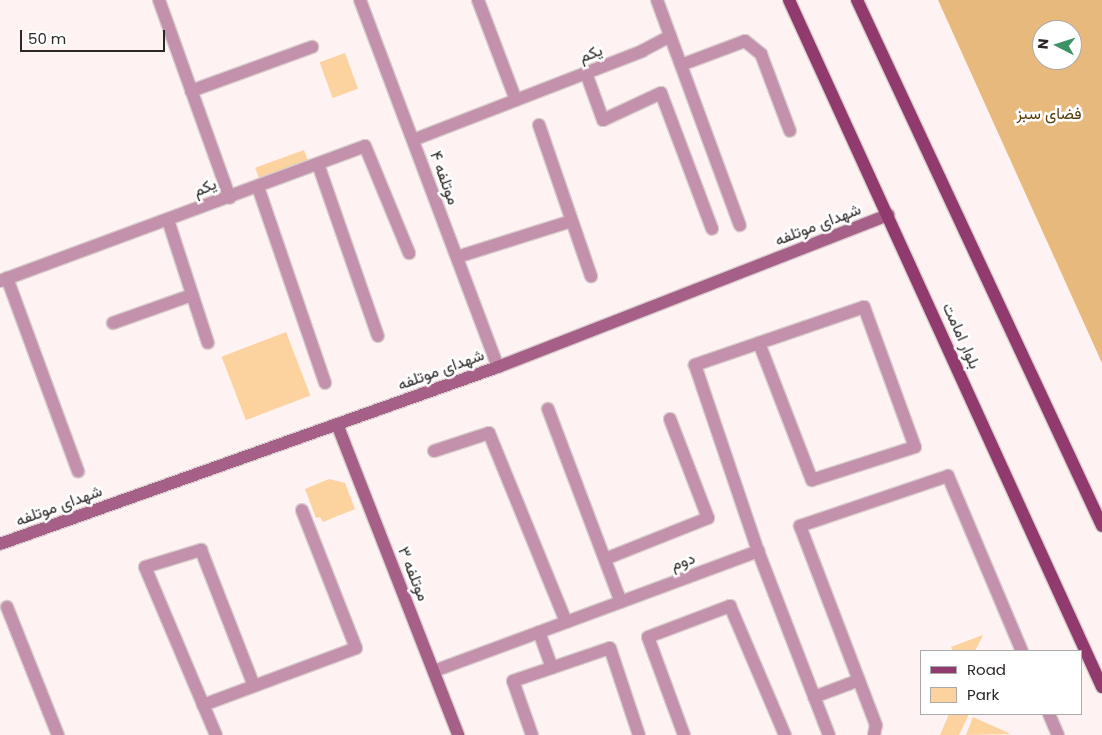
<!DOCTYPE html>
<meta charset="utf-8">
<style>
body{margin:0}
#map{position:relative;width:1102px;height:735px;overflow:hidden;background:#fef2f2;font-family:Poppins,Vazirmatn,sans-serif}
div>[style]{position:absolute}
.green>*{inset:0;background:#fcd29f;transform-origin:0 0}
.forest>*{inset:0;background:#e8b97d}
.roads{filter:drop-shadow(1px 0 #d8cdcd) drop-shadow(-1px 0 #d8cdcd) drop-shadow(0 1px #d8cdcd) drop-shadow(0 -1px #d8cdcd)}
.street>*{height:12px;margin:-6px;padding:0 6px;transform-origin:6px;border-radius:6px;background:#c391ab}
.secondary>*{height:12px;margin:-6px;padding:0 6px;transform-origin:6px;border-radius:6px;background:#a65f87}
.primary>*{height:12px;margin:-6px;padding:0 6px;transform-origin:6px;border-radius:6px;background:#903a6d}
span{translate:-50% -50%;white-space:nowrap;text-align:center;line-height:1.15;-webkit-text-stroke:5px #fff;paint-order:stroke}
.street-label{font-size:16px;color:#2c2727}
.park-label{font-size:16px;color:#573807}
.legend{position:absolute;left:920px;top:650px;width:162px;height:65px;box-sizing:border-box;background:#fff;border:1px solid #aba9a9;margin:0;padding:6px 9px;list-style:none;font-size:15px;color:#2c2727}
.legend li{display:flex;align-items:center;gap:10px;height:25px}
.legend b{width:25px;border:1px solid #aba9a9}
.north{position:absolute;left:1032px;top:20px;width:50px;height:50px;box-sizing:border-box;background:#fff;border:1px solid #aba9a9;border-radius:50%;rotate:275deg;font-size:14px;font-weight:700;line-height:20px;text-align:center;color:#2c2727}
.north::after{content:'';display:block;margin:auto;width:18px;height:22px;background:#3d9366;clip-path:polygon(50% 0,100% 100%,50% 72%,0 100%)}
.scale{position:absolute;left:20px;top:30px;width:145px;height:22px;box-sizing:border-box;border:2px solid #2c2727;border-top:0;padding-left:6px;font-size:15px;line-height:18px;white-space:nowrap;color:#2c2727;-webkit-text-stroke:4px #fff;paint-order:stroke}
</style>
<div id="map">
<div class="green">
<div style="left:345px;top:53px;width:38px;height:27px;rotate:70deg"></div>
<div style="left:304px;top:150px;width:12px;height:52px;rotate:70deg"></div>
<div style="left:286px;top:332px;width:68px;height:69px;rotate:69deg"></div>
<div style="clip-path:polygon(329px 479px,345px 483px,355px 509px,323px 522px,320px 517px,316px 518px,305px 489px)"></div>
<div style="clip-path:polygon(983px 635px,975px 651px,953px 651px,951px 647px)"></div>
<div style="clip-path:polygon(949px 714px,969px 714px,959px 735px,940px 735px)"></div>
<div style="clip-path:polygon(973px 717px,1011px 734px,966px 735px)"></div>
</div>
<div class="forest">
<div style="clip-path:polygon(evenodd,938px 0,1102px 0,1102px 363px,938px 0,1042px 30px,1072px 30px,1072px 60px,1042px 60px,1042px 30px)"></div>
</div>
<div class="roads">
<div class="street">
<div style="left:159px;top:0;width:210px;rotate:70.3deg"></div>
<div style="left:360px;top:0;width:392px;rotate:69.4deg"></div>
<div style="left:478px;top:0;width:107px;rotate:69.2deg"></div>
<div style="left:657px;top:0;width:240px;rotate:69.8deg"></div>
<div style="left:681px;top:65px;width:68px;rotate:-20.6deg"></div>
<div style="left:745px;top:41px;width:21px;rotate:39deg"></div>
<div style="left:761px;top:54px;width:82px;rotate:69.4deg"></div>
<div style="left:586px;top:73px;width:50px;rotate:70.1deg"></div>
<div style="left:603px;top:120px;width:64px;rotate:-25deg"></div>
<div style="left:661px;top:93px;width:145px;rotate:69.4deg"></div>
<div style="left:191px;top:91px;width:129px;rotate:-20deg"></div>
<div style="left:539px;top:125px;width:160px;rotate:71deg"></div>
<div style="left:413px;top:140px;width:246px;rotate:-21.2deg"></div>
<div style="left:642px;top:51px;width:32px;rotate:-28deg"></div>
<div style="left:318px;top:164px;width:182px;rotate:70.8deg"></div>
<div style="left:258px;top:187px;width:207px;rotate:71.1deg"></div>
<div style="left:168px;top:220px;width:129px;rotate:72deg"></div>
<div style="left:457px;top:257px;width:120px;rotate:-17.5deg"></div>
<div style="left:7px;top:278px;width:206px;rotate:69.8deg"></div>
<div style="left:0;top:281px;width:389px;rotate:-20.3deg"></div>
<div style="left:365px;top:146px;width:116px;rotate:67.6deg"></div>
<div style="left:113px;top:323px;width:84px;rotate:-19.5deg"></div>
<div style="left:759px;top:343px;width:147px;rotate:68.9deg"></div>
<div style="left:812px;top:480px;width:108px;rotate:-17.8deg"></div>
<div style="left:915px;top:447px;width:149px;rotate:-110deg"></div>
<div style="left:864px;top:307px;width:179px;rotate:161.1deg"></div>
<div style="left:695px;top:365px;width:196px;rotate:71.3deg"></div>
<div style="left:758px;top:551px;width:197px;rotate:68.9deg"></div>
<div style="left:548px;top:409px;width:206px;rotate:69.3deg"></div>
<div style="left:434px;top:451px;width:58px;rotate:-18.1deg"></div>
<div style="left:489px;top:433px;width:204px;rotate:67.8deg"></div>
<div style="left:605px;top:559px;width:111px;rotate:-21.7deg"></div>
<div style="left:708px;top:518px;width:106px;rotate:-111deg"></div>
<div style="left:7px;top:607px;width:138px;rotate:68.3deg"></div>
<div style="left:539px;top:632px;width:38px;rotate:70deg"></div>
<div style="left:434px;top:671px;width:346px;rotate:-20.3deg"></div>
<div style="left:814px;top:697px;width:48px;rotate:-20.7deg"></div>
<div style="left:203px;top:705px;width:163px;rotate:-20.4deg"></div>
<div style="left:356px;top:648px;width:148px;rotate:-111.4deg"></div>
<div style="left:1049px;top:714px;width:23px;rotate:67deg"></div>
<div style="left:216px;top:735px;width:182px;rotate:-112.9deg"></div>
<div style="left:145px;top:567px;width:59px;rotate:-16.9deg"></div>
<div style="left:201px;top:550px;width:146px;rotate:68.7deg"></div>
<div style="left:532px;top:735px;width:57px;rotate:-109.4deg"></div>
<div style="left:513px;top:681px;width:102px;rotate:-18.8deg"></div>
<div style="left:610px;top:648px;width:92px;rotate:71.6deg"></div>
<div style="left:684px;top:735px;width:104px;rotate:-110.2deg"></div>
<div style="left:648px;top:637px;width:88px;rotate:-20.7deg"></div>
<div style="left:730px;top:606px;width:140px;rotate:66.9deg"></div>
<div style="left:874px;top:735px;width:10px;rotate:-79deg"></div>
<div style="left:876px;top:725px;width:213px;rotate:-110.9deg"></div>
<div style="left:800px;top:526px;width:156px;rotate:-18.7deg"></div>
<div style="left:948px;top:476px;width:190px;rotate:67.1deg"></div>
</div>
<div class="secondary">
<div style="left:337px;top:424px;width:334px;rotate:68.7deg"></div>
<div style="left:0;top:544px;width:529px;rotate:-19.57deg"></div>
<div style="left:498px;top:367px;width:419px;rotate:-21.3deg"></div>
</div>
<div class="primary">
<div style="left:789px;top:0;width:755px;rotate:65.51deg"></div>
<div style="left:857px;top:0;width:580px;rotate:65.02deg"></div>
</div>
</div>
<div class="street-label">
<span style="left:591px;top:54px;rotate:-21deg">یکم</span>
<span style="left:444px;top:178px;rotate:70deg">موتلفه ۴</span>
<span style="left:205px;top:188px;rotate:-24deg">یکم</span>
<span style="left:818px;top:225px;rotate:-21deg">شهدای موتلفه</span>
<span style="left:961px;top:336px;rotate:66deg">بلوار امامت</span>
<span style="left:441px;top:370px;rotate:-20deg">شهدای موتلفه</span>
<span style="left:59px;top:506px;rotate:-20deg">شهدای موتلفه</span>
<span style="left:683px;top:562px;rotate:-20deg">دوم</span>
<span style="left:413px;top:574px;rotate:68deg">موتلفه ۳</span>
</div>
<div class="park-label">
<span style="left:1049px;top:114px">فضای سبز</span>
</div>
<ul class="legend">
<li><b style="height:6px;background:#903a6d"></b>Road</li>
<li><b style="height:14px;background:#fcd29f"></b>Park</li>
</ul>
<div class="north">N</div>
<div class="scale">50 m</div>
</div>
